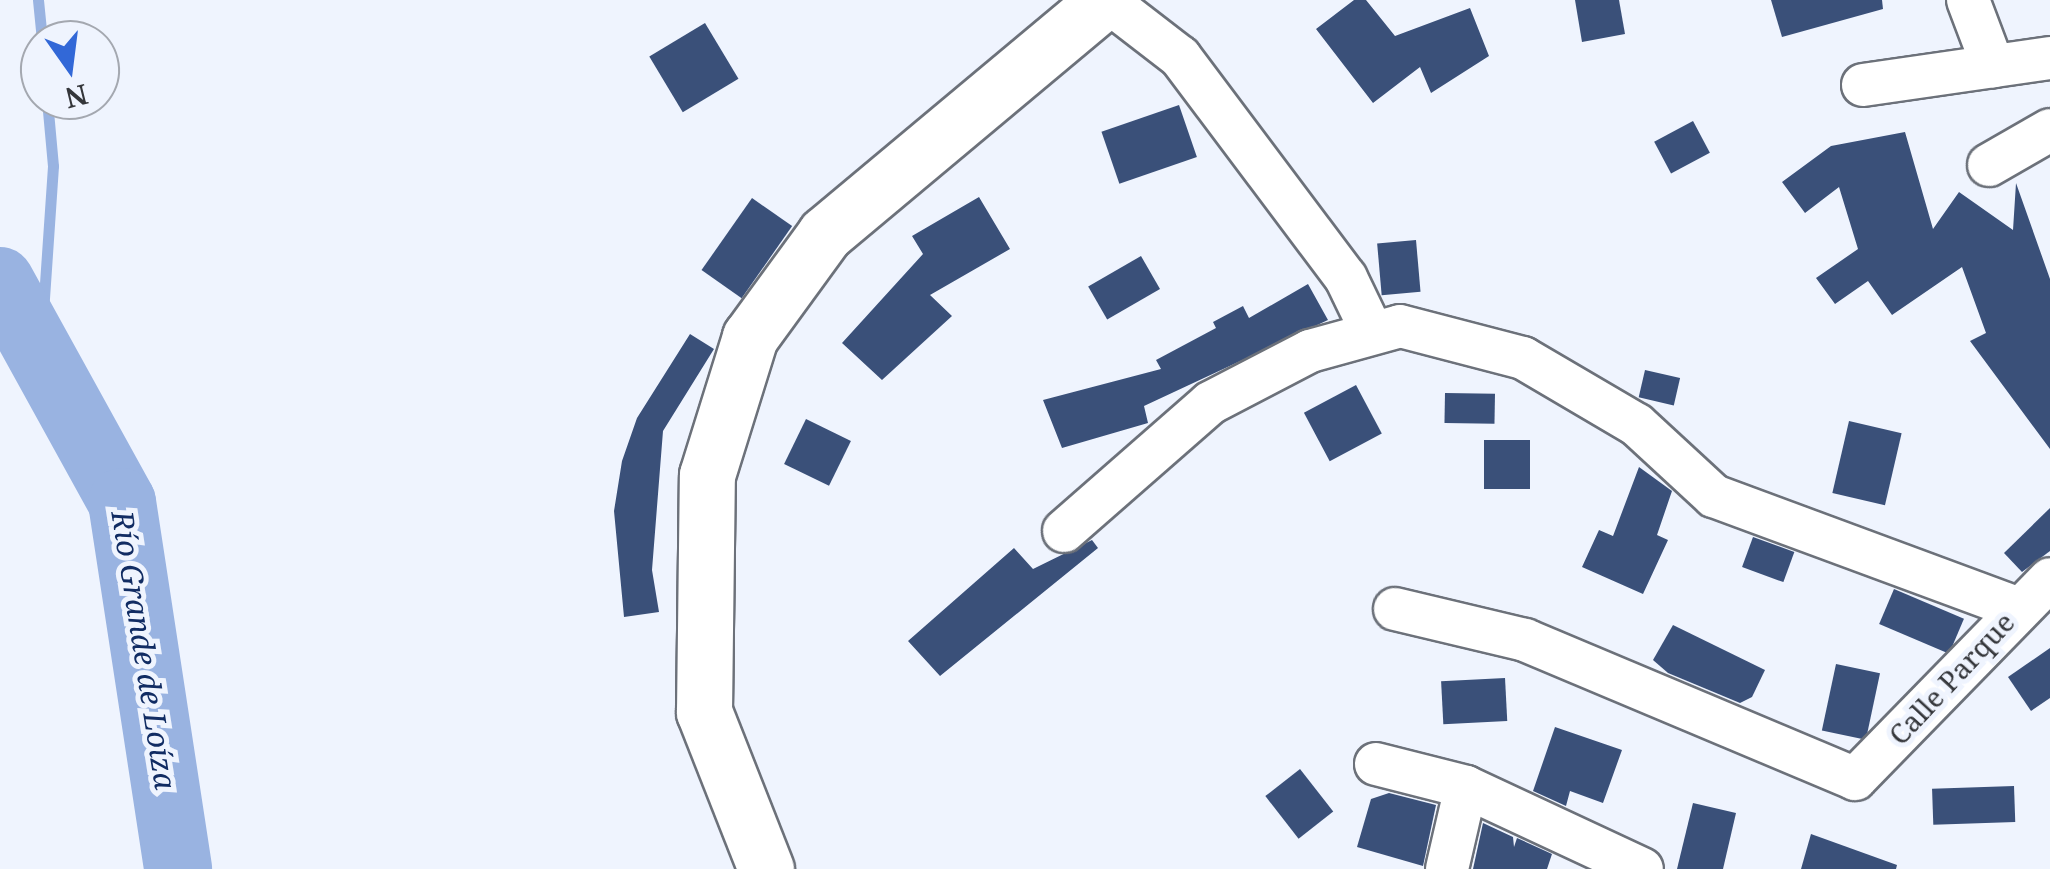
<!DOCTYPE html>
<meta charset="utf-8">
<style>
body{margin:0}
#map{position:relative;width:2050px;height:869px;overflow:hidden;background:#eff4fe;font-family:"Noto Serif",serif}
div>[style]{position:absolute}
.stream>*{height:11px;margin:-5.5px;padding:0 5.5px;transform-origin:5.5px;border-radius:5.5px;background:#99b3e1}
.river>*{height:68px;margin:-34px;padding:0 34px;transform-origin:34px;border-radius:34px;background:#99b3e1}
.building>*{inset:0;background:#3a5079;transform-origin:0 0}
.roads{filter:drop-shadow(2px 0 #6c717a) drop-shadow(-2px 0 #6c717a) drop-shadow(0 2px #6c717a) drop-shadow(0 -2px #6c717a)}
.minor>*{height:42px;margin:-21px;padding:0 21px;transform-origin:21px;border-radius:21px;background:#fff}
.tertiary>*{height:55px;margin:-27.5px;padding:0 27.5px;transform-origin:27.5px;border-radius:27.5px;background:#fff}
span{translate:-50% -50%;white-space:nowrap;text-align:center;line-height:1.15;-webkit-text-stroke:10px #eff4fe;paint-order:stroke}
.street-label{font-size:28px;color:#34363a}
.water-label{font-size:30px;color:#112c63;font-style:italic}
.north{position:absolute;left:20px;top:20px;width:100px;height:100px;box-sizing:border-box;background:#eff4fe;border:2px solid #a4a8b0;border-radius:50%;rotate:166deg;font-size:28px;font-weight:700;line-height:40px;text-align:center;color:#34363a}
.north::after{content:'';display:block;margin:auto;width:35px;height:45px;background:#3268d7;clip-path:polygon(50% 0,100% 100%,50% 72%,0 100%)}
</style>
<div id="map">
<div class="stream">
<div style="left:38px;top:0;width:40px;rotate:84.3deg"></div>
<div style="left:47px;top:100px;width:66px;rotate:84.8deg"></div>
<div style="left:53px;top:166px;width:147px;rotate:93.9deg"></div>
<div style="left:43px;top:313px;width:65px;rotate:81.1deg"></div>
</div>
<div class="river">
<div style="left:0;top:281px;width:252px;rotate:61.1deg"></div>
<div style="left:122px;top:502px;width:371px;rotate:81.3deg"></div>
</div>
<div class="building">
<div style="clip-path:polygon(1354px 0,1366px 0,1395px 36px,1470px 8px,1489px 56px,1431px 93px,1420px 67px,1373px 103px,1316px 29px)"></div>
<div style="clip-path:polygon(1575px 0,1619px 0,1625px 34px,1582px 42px)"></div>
<div style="clip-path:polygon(1771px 0,1882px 0,1883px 9px,1782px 37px)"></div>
<div style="left:705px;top:23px;width:65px;height:65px;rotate:59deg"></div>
<div style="left:1179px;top:105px;width:55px;height:82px;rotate:71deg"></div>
<div style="left:1693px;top:121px;width:36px;height:44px;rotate:62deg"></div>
<div style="clip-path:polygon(1905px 132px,1933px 229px,1959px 192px,2013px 230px,2016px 183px,2050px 279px,2050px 449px,1970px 341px,1986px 333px,1962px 267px,1892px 315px,1868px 281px,1835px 304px,1816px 278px,1858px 249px,1839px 187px,1805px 213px,1782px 182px,1831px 146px)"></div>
<div style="clip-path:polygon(979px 197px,1010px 249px,930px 295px,952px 316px,882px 380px,842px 343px,923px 254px,912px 236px)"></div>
<div style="left:752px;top:198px;width:49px;height:88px;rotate:35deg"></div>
<div style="left:1416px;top:240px;width:52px;height:39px;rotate:85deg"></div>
<div style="left:1141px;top:256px;width:38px;height:61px;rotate:60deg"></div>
<div style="clip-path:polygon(1308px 284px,1328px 320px,1144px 406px,1148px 423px,1062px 448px,1043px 400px,1161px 369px,1156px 360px,1216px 328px,1213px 322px,1243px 306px,1249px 318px)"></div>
<div style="clip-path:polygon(690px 334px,714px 349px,663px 431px,652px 570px,659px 612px,624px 617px,614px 511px,622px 461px,637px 418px)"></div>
<div style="left:1645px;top:370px;width:36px;height:28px;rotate:13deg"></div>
<div style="left:1356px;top:385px;width:55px;height:59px;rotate:62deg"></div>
<div style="left:1445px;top:393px;width:50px;height:30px;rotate:1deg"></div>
<div style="left:806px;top:419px;width:50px;height:50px;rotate:26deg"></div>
<div style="left:1849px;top:421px;width:54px;height:74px;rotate:13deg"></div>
<div style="left:1484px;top:440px;width:46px;height:49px"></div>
<div style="clip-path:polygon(1639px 467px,1672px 491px,1657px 535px,1668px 540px,1643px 594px,1582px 567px,1599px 530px,1613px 536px)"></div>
<div style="clip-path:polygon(2050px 508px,2050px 551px,2022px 572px,2004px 553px)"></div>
<div style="left:1753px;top:537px;width:44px;height:32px;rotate:20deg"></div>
<div style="clip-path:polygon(1092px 540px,1098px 548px,940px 676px,908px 641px,1014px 548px,1033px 569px)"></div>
<div style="left:1894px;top:589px;width:76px;height:38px;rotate:23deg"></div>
<div style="clip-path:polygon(1673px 625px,1765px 670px,1752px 697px,1740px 703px,1668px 673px,1653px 660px)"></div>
<div style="clip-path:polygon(2050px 648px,2050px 698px,2031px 711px,2008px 677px)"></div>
<div style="left:1836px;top:664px;width:45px;height:68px;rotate:12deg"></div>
<div style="left:1505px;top:678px;width:43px;height:64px;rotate:87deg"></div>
<div style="clip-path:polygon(1555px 727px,1622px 750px,1603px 803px,1570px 791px,1566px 806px,1533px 791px)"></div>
<div style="left:1300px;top:769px;width:54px;height:44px;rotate:52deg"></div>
<div style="left:2014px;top:786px;width:36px;height:82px;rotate:88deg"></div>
<div style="clip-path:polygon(1389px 793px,1436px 805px,1423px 866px,1357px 847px,1371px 799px)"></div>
<div style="clip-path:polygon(1693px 803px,1736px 813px,1723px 869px,1677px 869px)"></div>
<div style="clip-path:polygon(1483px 823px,1513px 837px,1514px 847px,1517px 838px,1552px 854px,1547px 869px,1473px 869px)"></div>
<div style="clip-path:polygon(1811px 834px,1897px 865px,1896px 869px,1801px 869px)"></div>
</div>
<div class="roads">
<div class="minor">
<div style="left:1106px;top:0;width:93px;rotate:37.6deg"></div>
<div style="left:1180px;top:57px;width:276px;rotate:53.1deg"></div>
<div style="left:1346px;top:278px;width:60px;rotate:64.3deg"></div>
<div style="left:1968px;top:0;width:71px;rotate:69.3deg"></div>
<div style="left:1863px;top:85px;width:189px;rotate:-8.2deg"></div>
<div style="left:1989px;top:165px;width:70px;rotate:-29.8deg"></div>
<div style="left:1064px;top:531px;width:194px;rotate:-41.2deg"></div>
<div style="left:1210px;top:403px;width:113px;rotate:-27.5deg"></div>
<div style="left:1310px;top:351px;width:93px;rotate:-15.5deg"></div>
<div style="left:1400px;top:326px;width:127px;rotate:14.6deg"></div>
<div style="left:1523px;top:358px;width:132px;rotate:30.4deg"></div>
<div style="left:1637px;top:425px;width:105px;rotate:42.7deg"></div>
<div style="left:1714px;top:496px;width:323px;rotate:20.3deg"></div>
<div style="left:1395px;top:609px;width:134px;rotate:13.4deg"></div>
<div style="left:1525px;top:640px;width:358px;rotate:22.8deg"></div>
<div style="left:1855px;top:779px;width:279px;rotate:-45.7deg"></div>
<div style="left:1376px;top:764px;width:93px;rotate:14.3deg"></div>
<div style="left:1466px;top:787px;width:194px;rotate:25deg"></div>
<div style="left:1447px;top:869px;width:84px;rotate:-77deg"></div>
</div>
<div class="tertiary">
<div style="left:766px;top:869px;width:169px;rotate:-111.5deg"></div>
<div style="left:704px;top:712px;width:237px;rotate:-89.3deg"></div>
<div style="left:707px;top:475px;width:145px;rotate:-72.7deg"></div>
<div style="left:750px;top:337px;width:127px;rotate:-53.9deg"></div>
<div style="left:825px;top:234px;width:365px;rotate:-39.9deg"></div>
</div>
</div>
<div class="street-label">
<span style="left:1951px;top:678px;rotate:-47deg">Calle Parque</span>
</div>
<div class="water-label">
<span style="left:144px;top:650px;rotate:81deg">Río Grande de Loíza</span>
</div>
<div class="north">N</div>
</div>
